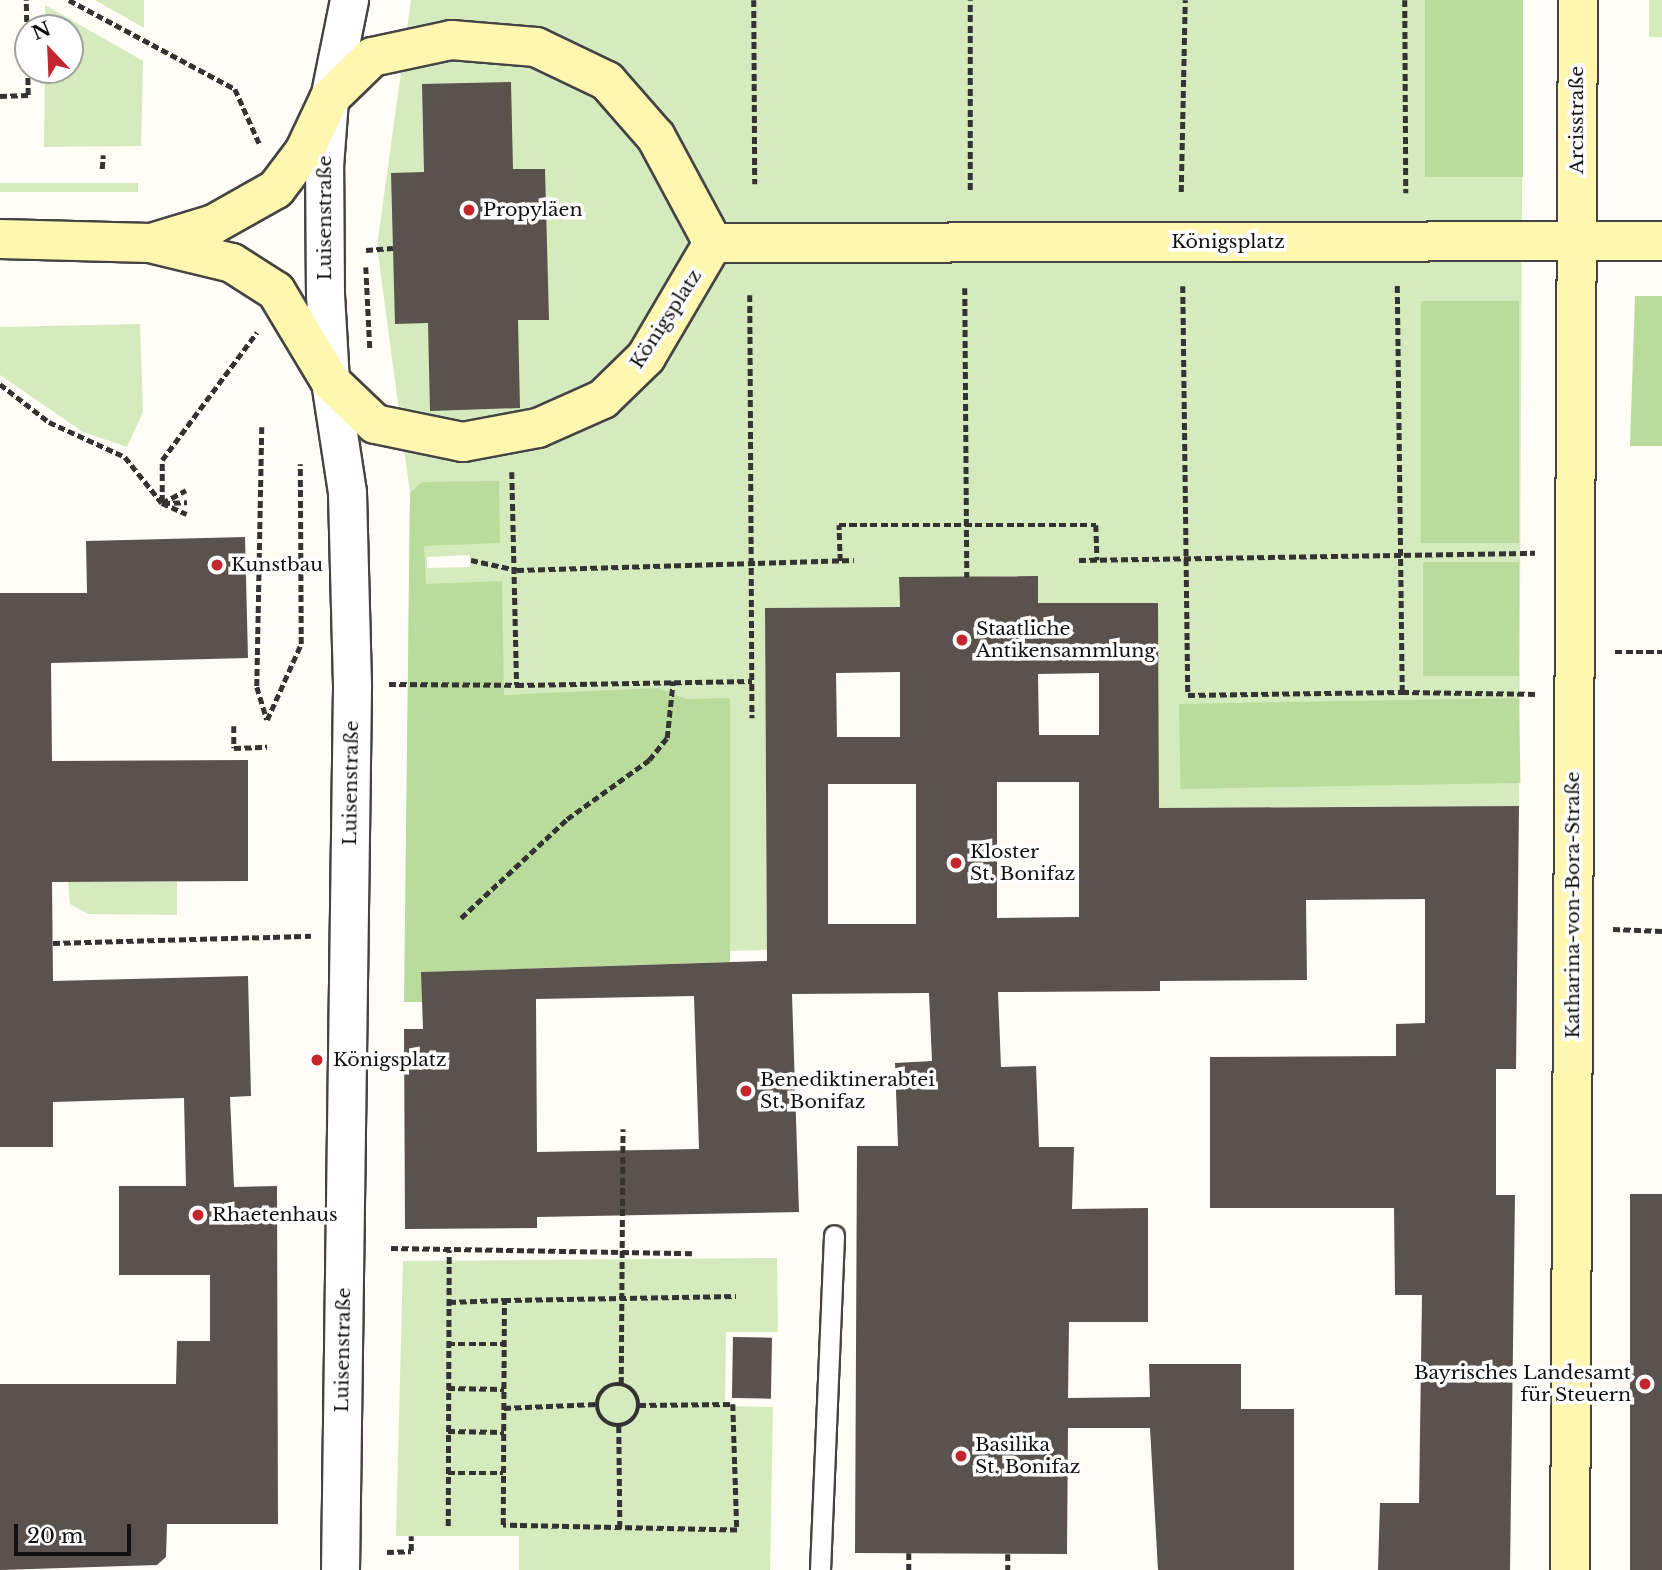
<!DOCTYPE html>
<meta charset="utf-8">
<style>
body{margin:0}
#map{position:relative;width:1662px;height:1570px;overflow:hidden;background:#fffdf5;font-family:"Libre Baskerville",serif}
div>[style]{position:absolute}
.green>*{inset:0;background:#d5ebbd;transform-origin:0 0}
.forest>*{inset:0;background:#b9dc9c;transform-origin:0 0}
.building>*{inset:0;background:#5a524d;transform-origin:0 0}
.path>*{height:4.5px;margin-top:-2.25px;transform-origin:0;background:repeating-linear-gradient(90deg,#333 0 7px,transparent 0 10.5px)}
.path>.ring{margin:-2.25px;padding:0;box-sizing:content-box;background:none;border:4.5px solid #333;border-radius:50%}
.roads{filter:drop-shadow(2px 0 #444) drop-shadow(-2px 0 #444) drop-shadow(0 2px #444) drop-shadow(0 -2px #444)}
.lane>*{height:19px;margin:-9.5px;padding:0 9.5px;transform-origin:9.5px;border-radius:9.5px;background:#fff}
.street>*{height:37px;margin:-18.5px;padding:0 18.5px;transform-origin:18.5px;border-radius:18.5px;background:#fff}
.secondary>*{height:38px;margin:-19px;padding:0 19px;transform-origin:19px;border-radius:19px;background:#fff6b0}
.dots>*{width:19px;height:19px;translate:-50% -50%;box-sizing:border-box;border:4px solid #fff;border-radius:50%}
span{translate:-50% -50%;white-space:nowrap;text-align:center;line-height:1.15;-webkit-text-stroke:7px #fff;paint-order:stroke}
.street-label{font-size:19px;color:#111}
.poi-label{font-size:19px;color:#111}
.left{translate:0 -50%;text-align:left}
.right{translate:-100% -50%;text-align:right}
.north{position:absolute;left:14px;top:14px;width:70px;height:70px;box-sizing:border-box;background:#fff;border:2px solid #a0a0a0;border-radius:50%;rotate:337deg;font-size:19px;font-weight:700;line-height:28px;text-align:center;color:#111}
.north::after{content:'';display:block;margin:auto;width:24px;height:32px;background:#c4262e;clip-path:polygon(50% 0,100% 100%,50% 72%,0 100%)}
.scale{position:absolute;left:14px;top:1524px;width:117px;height:32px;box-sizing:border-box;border:4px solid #111;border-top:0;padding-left:9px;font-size:21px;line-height:24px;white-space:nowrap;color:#111;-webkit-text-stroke:5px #fff;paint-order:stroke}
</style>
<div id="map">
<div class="green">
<div style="clip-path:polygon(95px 0,144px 0,144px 28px)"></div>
<div style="clip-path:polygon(evenodd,411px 0,1523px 0,1519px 806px,1159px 808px,1158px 603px,1038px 603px,1037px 576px,899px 578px,900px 607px,765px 608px,767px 950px,405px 960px,410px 493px,377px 246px,411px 0,470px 555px,470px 567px,427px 568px,427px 557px,470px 555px)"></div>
<div style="left:1649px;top:0;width:13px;height:37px"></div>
<div style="clip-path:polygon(45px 5px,143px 61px,141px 146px,44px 147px,45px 70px,70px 70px,70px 28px,45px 28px)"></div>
<div style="left:0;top:183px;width:138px;height:9px"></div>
<div style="clip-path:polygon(140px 324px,143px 412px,127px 447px,83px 432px,0 375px,0 327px)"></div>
<div style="clip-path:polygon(67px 867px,92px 882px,177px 882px,177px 915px,88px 914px,70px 904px)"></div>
<div style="clip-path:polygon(777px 1258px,778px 1332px,726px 1332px,725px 1406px,773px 1407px,770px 1570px,519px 1570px,519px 1536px,396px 1536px,403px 1261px)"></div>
</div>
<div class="forest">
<div style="left:1425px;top:0;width:98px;height:177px"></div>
<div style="clip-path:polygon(1635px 296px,1662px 296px,1662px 446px,1630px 446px)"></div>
<div style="left:1421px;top:301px;width:98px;height:242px"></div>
<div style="clip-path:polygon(499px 481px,500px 543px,424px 546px,426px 584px,502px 581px,504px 695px,657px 688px,687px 699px,730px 698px,730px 962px,422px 972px,422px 1002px,404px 1002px,410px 493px,422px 482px)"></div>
<div style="left:1519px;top:562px;width:114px;height:96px;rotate:90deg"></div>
<div style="left:1519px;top:698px;width:85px;height:340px;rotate:89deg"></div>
</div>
<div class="building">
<div style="clip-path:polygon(511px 82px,513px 169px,545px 169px,549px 320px,518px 320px,520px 408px,430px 411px,428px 323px,395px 324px,391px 173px,424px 172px,422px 84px)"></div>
<div style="clip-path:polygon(245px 537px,248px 658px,51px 663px,52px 761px,248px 760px,248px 881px,52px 882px,53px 981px,248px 976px,251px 1096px,230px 1097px,234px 1187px,277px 1186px,278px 1524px,167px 1524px,166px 1557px,157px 1565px,0 1570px,0 1384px,176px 1384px,177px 1341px,210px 1341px,210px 1275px,119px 1275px,119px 1186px,186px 1186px,184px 1098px,53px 1102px,53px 1147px,0 1147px,0 593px,87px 593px,86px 541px)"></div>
<div style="clip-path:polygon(evenodd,1038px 576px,1038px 603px,1158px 603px,1159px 808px,1519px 806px,1516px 1069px,1496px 1069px,1496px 1195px,1515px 1195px,1510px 1570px,1378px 1570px,1380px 1503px,1419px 1503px,1422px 1295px,1395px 1295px,1394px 1208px,1210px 1208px,1210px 1057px,1396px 1056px,1396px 1024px,1425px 1023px,1425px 899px,1306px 900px,1307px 980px,1160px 981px,1160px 991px,998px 992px,1001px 1067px,1036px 1066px,1039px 1147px,1074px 1147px,1072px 1209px,1148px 1208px,1148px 1322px,1069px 1322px,1068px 1398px,1150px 1397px,1149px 1364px,1241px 1364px,1241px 1409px,1294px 1409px,1294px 1570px,1158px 1570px,1150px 1428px,1068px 1428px,1067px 1554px,855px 1553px,857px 1146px,898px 1146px,895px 1063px,932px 1061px,929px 993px,792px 994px,799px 1212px,537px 1217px,537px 1228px,405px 1229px,404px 1029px,423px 1029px,421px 972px,767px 961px,765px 608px,900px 607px,899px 577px,1038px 576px,900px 672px,900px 737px,837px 737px,836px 673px,900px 672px,1038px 576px,1099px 673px,1099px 735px,1039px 735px,1038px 674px,1099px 673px,1038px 576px,997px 782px,1079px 782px,1079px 917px,997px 918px,997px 782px,1038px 576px,828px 784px,916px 784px,916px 924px,828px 924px,828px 784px,1038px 576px,694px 996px,699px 1149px,537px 1152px,536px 999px,694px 996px)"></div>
<div style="left:1630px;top:1194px;width:32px;height:376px"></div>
<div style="left:733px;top:1337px;width:39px;height:61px;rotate:1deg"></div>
</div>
<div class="path">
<div style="left:69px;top:0;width:188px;rotate:28.2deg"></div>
<div style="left:235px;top:89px;width:61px;rotate:65.9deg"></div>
<div style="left:754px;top:0;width:184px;rotate:89.7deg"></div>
<div style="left:1405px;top:0;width:193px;rotate:89.7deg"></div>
<div style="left:0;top:96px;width:28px;rotate:-2deg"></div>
<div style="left:28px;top:95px;width:95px;rotate:-91.2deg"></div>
<div style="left:102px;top:169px;width:14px;rotate:-86deg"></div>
<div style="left:970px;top:190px;width:190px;rotate:-90deg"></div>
<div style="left:1181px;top:192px;width:192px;rotate:-88.8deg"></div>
<div style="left:366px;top:250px;width:27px;rotate:-4deg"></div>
<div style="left:366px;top:267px;width:82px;rotate:87.2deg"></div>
<div style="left:1183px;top:286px;width:409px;rotate:89.3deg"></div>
<div style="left:1188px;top:695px;width:214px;rotate:-0.8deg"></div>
<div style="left:1402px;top:692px;width:407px;rotate:-90.7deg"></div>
<div style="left:965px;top:288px;width:289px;rotate:89.6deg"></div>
<div style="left:750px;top:295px;width:423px;rotate:89.7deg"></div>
<div style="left:0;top:384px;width:62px;rotate:37.8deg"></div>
<div style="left:49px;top:422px;width:84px;rotate:24.7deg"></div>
<div style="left:125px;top:457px;width:59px;rotate:51.2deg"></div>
<div style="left:162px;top:503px;width:27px;rotate:-28deg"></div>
<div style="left:262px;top:427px;width:260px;rotate:91.1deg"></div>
<div style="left:257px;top:687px;width:34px;rotate:73deg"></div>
<div style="left:512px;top:472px;width:213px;rotate:88.7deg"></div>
<div style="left:517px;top:685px;width:235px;rotate:-1deg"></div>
<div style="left:162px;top:502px;width:42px;rotate:-90deg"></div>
<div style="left:162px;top:460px;width:159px;rotate:-53.4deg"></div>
<div style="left:162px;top:503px;width:27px;rotate:24deg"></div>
<div style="left:163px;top:503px;width:24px;rotate:-2deg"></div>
<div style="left:471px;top:560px;width:47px;rotate:12.3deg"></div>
<div style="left:517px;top:570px;width:337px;rotate:-1.7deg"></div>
<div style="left:1079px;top:560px;width:456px;rotate:-0.9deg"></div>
<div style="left:840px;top:561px;width:36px;rotate:-92deg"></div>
<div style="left:839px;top:525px;width:257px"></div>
<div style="left:1096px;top:525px;width:35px;rotate:88deg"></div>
<div style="left:1615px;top:652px;width:47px"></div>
<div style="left:389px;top:684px;width:128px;rotate:0.4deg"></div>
<div style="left:1402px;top:692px;width:136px;rotate:0.8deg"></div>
<div style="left:267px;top:720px;width:83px;rotate:-65.9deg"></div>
<div style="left:301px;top:644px;width:180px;rotate:-90.3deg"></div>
<div style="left:234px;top:726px;width:22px;rotate:90deg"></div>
<div style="left:234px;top:748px;width:33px;rotate:-2deg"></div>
<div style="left:461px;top:918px;width:145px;rotate:-43deg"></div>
<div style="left:567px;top:819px;width:101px;rotate:-35.7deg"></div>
<div style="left:649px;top:760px;width:28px;rotate:-51deg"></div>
<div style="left:667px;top:738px;width:57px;rotate:-84deg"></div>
<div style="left:1613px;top:929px;width:49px;rotate:2.3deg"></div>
<div style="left:53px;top:943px;width:258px;rotate:-1.6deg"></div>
<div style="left:391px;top:1248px;width:301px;rotate:1deg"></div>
<div style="left:449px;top:1302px;width:55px;rotate:-2.1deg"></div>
<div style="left:448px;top:1344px;width:56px"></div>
<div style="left:621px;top:1384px;width:255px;rotate:-89.6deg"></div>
<div class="ring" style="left:597px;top:1384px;width:37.5px;height:37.5px"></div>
<div style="left:448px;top:1388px;width:56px;rotate:1deg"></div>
<div style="left:639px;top:1405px;width:94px;rotate:-0.6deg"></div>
<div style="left:733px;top:1404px;width:126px;rotate:88.2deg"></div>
<div style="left:737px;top:1530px;width:234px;rotate:-178.8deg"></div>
<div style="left:503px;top:1525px;width:225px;rotate:-89.7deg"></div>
<div style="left:504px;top:1300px;width:232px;rotate:-1deg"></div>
<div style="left:504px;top:1408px;width:93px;rotate:-2.5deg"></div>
<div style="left:619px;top:1426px;width:100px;rotate:89.4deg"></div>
<div style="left:448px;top:1431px;width:56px;rotate:1deg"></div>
<div style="left:448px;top:1473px;width:55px"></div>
<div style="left:448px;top:1526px;width:276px;rotate:-89.8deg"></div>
<div style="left:387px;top:1552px;width:24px;rotate:-2deg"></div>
<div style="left:411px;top:1551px;width:15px;rotate:-90deg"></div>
<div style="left:909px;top:1553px;width:17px;rotate:90deg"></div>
<div style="left:1008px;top:1554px;width:16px;rotate:90deg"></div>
</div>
<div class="roads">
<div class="lane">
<div style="left:820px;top:1570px;width:335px;rotate:-87.6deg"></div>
</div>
<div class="street">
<div style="left:340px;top:1570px;width:886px;rotate:-89.22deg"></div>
<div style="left:352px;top:684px;width:192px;rotate:-91.5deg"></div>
<div style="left:347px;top:492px;width:112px;rotate:-98.7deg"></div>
<div style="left:330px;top:381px;width:86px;rotate:-93.3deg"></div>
<div style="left:325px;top:295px;width:129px;rotate:-90.4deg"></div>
<div style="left:324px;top:166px;width:67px;rotate:-85.7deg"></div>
<div style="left:329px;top:99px;width:101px;rotate:-78.6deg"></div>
</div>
<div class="secondary">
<div style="left:0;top:239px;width:150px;rotate:1.5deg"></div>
<div style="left:150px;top:243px;width:84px;rotate:13.7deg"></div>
<div style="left:232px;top:263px;width:52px;rotate:32.5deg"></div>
<div style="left:276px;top:291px;width:105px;rotate:59deg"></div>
<div style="left:330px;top:381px;width:62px;rotate:43.7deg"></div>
<div style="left:375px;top:424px;width:90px;rotate:11.6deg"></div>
<div style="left:463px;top:442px;width:76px;rotate:-10.6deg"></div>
<div style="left:538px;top:428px;width:71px;rotate:-24deg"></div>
<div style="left:603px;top:399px;width:60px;rotate:-44.3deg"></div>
<div style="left:646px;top:357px;width:132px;rotate:-59.6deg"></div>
<div style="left:155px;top:242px;width:62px;rotate:-17deg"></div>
<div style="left:214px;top:224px;width:71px;rotate:-29.4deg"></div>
<div style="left:276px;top:189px;width:46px;rotate:-52.9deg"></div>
<div style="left:304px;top:152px;width:59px;rotate:-64.7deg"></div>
<div style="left:329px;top:99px;width:60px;rotate:-44.3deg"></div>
<div style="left:372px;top:57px;width:81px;rotate:-12.1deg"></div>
<div style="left:451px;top:40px;width:85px;rotate:4.7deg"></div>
<div style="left:536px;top:47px;width:79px;rotate:25.6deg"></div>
<div style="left:607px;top:81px;width:74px;rotate:48.8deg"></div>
<div style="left:656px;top:137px;width:120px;rotate:61.7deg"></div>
<div style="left:713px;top:243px;width:949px;rotate:-0.12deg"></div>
<div style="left:1570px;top:1570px;width:1570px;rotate:-89.71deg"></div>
</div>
</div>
<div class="dots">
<div style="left:469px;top:210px;background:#c4262e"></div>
<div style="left:217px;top:565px;background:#c4262e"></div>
<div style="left:962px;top:640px;background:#c4262e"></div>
<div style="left:956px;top:863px;background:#c4262e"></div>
<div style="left:317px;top:1060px;background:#c4262e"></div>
<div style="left:746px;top:1091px;background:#c4262e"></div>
<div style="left:198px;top:1215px;background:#c4262e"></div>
<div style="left:1645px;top:1384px;background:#c4262e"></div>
<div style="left:961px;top:1456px;background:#c4262e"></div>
</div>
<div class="street-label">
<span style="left:1577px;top:120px;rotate:-90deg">Arcisstraße</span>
<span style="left:325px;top:218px;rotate:-90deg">Luisenstraße</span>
<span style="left:1228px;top:242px">Königsplatz</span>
<span style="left:666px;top:319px;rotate:-57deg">Königsplatz</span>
<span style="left:351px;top:783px;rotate:-89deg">Luisenstraße</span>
<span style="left:1573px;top:905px;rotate:-90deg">Katharina-von-Bora-Straße</span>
<span style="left:343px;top:1350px;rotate:-89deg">Luisenstraße</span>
</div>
<div class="poi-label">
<span class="left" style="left:483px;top:210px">Propyläen</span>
<span class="left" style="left:231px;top:565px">Kunstbau</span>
<span class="left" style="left:976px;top:640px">Staatliche<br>Antikensammlung</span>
<span class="left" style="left:970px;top:863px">Kloster<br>St. Bonifaz</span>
<span class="left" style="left:333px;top:1060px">Königsplatz</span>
<span class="left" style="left:760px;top:1091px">Benediktinerabtei<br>St. Bonifaz</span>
<span class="left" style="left:212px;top:1215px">Rhaetenhaus</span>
<span class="right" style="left:1631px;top:1384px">Bayrisches Landesamt<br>für Steuern</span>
<span class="left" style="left:975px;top:1456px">Basilika<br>St. Bonifaz</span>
</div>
<div class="north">N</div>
<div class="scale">20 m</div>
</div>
